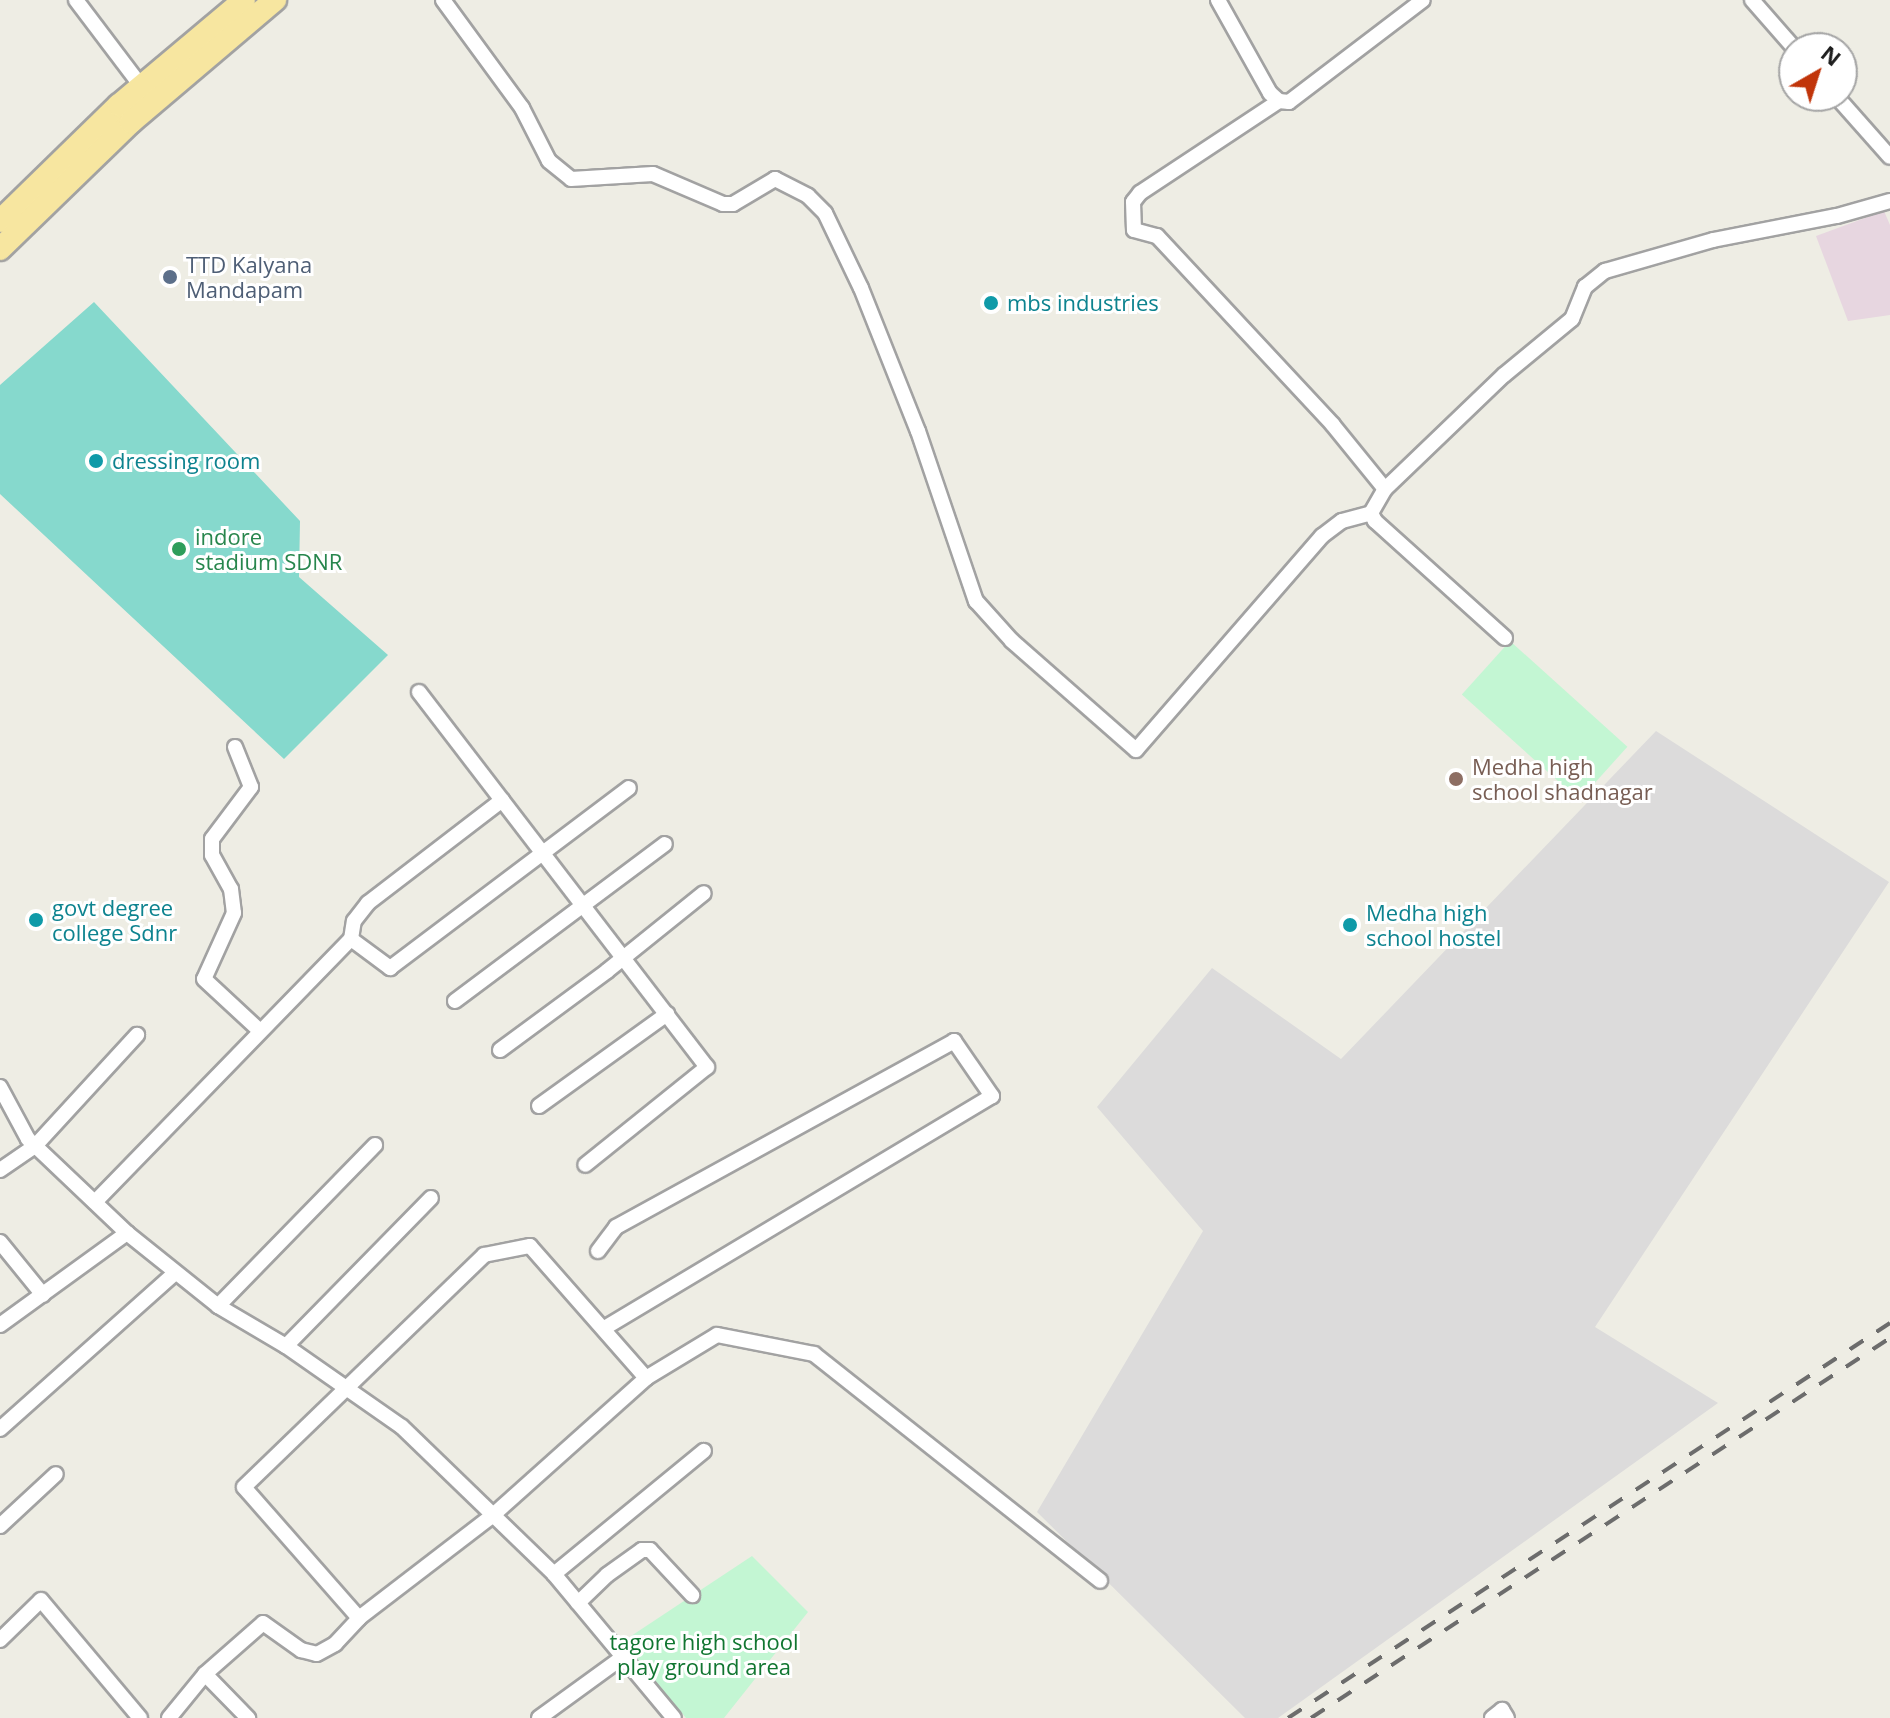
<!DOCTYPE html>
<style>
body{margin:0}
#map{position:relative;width:1890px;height:1718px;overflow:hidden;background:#eeede4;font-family:"Open Sans",sans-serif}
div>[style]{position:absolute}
.residential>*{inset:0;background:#dcdbdb}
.industrial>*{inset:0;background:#e7d6e0}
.park>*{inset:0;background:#c3f6d3;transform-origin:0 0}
.pitch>*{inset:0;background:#86d9cd}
.roads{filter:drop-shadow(2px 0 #a2a2a2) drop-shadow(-2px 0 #a2a2a2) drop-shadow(0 2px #a2a2a2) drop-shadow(0 -2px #a2a2a2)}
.minor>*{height:14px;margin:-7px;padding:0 7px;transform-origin:7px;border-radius:7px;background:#fff}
.primary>*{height:22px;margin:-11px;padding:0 11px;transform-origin:11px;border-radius:11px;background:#f7e6a0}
.rail>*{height:4px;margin-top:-2px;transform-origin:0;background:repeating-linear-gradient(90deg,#6c6c6c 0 16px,transparent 0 32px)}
.dots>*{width:22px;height:22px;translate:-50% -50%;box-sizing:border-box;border:4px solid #fff;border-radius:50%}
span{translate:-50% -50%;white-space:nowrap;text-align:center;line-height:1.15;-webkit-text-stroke:6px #fff;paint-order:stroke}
.service-label{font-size:22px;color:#4e5e75}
.left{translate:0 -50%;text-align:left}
.culture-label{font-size:22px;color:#0d838f}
.leisure-label{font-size:22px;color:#27864d}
.education-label{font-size:22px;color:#785e54}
.park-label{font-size:22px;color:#117631}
.north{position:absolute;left:1778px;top:32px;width:80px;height:80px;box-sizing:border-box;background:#fff;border:2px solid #a5a5a5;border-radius:50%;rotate:39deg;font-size:22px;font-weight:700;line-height:32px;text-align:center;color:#1e1e1e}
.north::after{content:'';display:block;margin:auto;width:28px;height:36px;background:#c1350a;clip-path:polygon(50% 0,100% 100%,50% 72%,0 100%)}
</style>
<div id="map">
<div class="residential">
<div style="clip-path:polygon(1656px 731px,1889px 882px,1595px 1327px,1718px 1403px,1278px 1718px,1245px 1718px,1037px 1512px,1203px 1231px,1097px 1107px,1212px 968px,1341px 1059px)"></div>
</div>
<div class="industrial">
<div style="clip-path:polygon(1884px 211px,1890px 225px,1890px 315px,1848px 321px,1816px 236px)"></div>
</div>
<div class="park">
<div style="left:1510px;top:641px;width:158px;height:72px;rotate:42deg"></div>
<div style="clip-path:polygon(752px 1556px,808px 1612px,724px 1718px,686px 1718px,622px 1642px)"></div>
</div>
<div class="pitch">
<div style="clip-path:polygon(94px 302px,300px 521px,299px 577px,388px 655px,284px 759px,0 494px,0 385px)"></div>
</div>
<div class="roads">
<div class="minor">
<div style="left:76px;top:0;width:108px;rotate:52.9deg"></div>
<div style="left:443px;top:0;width:134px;rotate:53.8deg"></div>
<div style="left:522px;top:108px;width:59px;rotate:63deg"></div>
<div style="left:549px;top:161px;width:28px;rotate:39deg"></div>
<div style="left:571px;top:179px;width:82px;rotate:-3.5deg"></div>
<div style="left:653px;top:174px;width:76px;rotate:23.2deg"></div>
<div style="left:723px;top:204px;width:10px"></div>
<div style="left:733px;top:204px;width:49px;rotate:-30.8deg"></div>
<div style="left:775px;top:179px;width:37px;rotate:27deg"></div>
<div style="left:808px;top:196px;width:24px;rotate:45deg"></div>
<div style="left:825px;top:213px;width:83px;rotate:64.4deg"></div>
<div style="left:861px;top:288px;width:154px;rotate:68.3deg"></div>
<div style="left:918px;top:431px;width:180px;rotate:71.2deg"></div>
<div style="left:976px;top:601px;width:54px;rotate:48deg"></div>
<div style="left:1012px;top:641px;width:165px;rotate:41.3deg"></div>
<div style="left:1136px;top:750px;width:284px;rotate:-49deg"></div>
<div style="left:1322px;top:536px;width:25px;rotate:-37deg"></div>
<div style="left:1342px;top:521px;width:30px;rotate:-15deg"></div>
<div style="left:1218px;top:0;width:107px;rotate:60.8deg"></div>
<div style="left:1270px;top:93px;width:12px;rotate:42deg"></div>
<div style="left:1279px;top:101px;width:10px;rotate:6deg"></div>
<div style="left:1289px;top:102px;width:168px;rotate:-37.3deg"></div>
<div style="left:1752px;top:0;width:64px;rotate:48.8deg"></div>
<div style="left:1836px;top:96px;width:81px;rotate:48.5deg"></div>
<div style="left:1279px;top:101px;width:167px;rotate:146.5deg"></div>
<div style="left:1140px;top:193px;width:11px;rotate:128deg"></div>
<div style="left:1133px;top:202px;width:28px;rotate:88deg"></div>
<div style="left:1134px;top:230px;width:24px;rotate:15deg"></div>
<div style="left:1157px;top:236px;width:258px;rotate:47deg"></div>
<div style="left:1333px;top:425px;width:82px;rotate:50.9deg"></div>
<div style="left:1505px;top:638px;width:175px;rotate:-138deg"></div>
<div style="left:1375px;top:521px;width:9px;rotate:-117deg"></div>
<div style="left:1371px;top:513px;width:28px;rotate:-60deg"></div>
<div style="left:1385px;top:489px;width:165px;rotate:-43.8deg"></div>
<div style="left:1504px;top:375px;width:88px;rotate:-39.5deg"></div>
<div style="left:1572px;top:319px;width:35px;rotate:-68deg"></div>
<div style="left:1585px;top:287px;width:26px;rotate:-39deg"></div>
<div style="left:1605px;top:271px;width:112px;rotate:-16deg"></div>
<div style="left:1713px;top:240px;width:126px;rotate:-11deg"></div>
<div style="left:1837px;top:216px;width:55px;rotate:-15.8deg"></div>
<div style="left:419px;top:692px;width:473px;rotate:52.5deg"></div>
<div style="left:707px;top:1067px;width:156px;rotate:141.2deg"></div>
<div style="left:235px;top:747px;width:43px;rotate:68.2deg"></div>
<div style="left:251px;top:787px;width:65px;rotate:126.9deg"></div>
<div style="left:212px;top:839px;width:16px;rotate:90deg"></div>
<div style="left:212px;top:855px;width:39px;rotate:61deg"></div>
<div style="left:231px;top:889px;width:24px;rotate:83deg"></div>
<div style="left:234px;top:913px;width:72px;rotate:114.4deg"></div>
<div style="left:204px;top:979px;width:76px;rotate:42.9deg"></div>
<div style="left:351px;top:939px;width:49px;rotate:36.6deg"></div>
<div style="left:390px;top:968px;width:299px;rotate:-37deg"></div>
<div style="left:455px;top:1001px;width:262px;rotate:-36.8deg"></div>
<div style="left:500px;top:1050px;width:133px;rotate:-36.4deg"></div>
<div style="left:607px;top:971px;width:124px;rotate:-38.8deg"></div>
<div style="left:0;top:1087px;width:59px;rotate:61.7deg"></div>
<div style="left:28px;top:1139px;width:137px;rotate:43.5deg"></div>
<div style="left:127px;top:1233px;width:117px;rotate:38.7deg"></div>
<div style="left:218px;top:1306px;width:79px;rotate:30.5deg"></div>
<div style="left:286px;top:1346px;width:141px;rotate:34.9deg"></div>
<div style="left:402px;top:1427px;width:211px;rotate:44deg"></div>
<div style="left:554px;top:1574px;width:187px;rotate:50.2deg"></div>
<div style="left:539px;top:1106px;width:158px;rotate:-35.7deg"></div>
<div style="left:0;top:1170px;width:42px;rotate:-34.4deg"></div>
<div style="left:35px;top:1146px;width:151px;rotate:-47.4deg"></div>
<div style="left:95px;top:1202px;width:367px;rotate:-45.8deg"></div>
<div style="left:351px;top:939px;width:18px;rotate:-81deg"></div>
<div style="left:354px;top:921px;width:23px;rotate:-52deg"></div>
<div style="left:368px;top:903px;width:169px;rotate:-37.5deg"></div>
<div style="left:0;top:1242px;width:68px;rotate:50.9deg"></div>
<div style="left:598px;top:1251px;width:30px;rotate:-53deg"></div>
<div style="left:616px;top:1227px;width:386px;rotate:-28.8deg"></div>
<div style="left:954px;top:1041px;width:67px;rotate:55.4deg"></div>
<div style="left:992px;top:1096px;width:453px;rotate:149.1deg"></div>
<div style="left:218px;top:1306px;width:225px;rotate:-45.7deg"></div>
<div style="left:0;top:1325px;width:157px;rotate:-35.9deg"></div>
<div style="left:286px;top:1346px;width:207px;rotate:-45.6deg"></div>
<div style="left:0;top:1429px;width:234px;rotate:-41.7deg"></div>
<div style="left:0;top:1526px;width:76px;rotate:-42.9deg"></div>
<div style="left:554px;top:1574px;width:194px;rotate:-39.4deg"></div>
<div style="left:578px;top:1603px;width:40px;rotate:-44deg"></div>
<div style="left:607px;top:1575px;width:43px;rotate:-35.5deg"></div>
<div style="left:642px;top:1550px;width:8px"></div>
<div style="left:650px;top:1550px;width:62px;rotate:47deg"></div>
<div style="left:359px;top:1618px;width:174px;rotate:-131.3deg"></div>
<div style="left:244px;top:1487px;width:334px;rotate:-44deg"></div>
<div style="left:484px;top:1255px;width:47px;rotate:-11.1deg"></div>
<div style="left:530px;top:1246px;width:176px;rotate:48.7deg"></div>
<div style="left:646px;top:1378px;width:83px;rotate:-31.2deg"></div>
<div style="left:717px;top:1335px;width:99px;rotate:11.1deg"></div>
<div style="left:814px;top:1354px;width:365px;rotate:38.4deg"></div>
<div style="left:0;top:1640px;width:57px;rotate:-44.3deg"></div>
<div style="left:41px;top:1600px;width:154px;rotate:50deg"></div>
<div style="left:205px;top:1674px;width:77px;rotate:-41.3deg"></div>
<div style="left:263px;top:1623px;width:47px;rotate:35.4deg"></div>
<div style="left:301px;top:1650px;width:16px;rotate:14deg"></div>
<div style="left:317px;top:1654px;width:21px;rotate:-29deg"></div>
<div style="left:335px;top:1644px;width:35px;rotate:-47deg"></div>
<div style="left:359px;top:1618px;width:169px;rotate:-37.5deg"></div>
<div style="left:493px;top:1515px;width:205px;rotate:-41.8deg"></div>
<div style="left:169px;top:1718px;width:57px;rotate:-50.7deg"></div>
<div style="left:205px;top:1674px;width:62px;rotate:45.7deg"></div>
<div style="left:539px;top:1718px;width:104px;rotate:-36deg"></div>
<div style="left:1492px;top:1718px;width:13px;rotate:-39deg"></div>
<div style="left:1502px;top:1710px;width:9px;rotate:58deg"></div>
</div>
<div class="primary">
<div style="left:0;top:221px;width:166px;rotate:-44.3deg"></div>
<div style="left:119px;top:105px;width:163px;rotate:-40deg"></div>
<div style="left:0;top:249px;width:182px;rotate:-44.1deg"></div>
<div style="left:131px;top:122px;width:189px;rotate:-40.3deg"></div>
</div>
</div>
<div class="rail">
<div style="left:1288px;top:1718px;width:720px;rotate:-33.27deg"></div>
<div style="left:1311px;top:1718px;width:693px;rotate:-33.28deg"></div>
</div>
<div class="dots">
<div style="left:170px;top:277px;background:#5c6f8a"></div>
<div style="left:991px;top:303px;background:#0f9aa8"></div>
<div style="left:96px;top:461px;background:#0f9aa8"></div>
<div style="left:179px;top:549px;background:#2e9e5b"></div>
<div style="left:1456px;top:779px;background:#8d6e63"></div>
<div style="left:36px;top:920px;background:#0f9aa8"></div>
<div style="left:1350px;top:925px;background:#0f9aa8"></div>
</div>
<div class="service-label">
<span class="left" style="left:186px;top:277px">TTD Kalyana<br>Mandapam</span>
</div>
<div class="culture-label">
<span class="left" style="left:1007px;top:303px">mbs industries</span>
<span class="left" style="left:112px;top:461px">dressing room</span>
<span class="left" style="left:52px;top:920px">govt degree<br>college Sdnr</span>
<span class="left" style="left:1366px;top:925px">Medha high<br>school hostel</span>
</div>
<div class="leisure-label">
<span class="left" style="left:195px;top:549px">indore<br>stadium SDNR</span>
</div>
<div class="education-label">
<span class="left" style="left:1472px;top:779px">Medha high<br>school shadnagar</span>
</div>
<div class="park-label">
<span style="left:704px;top:1654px">tagore high school<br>play ground area</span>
</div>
<div class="north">N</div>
</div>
